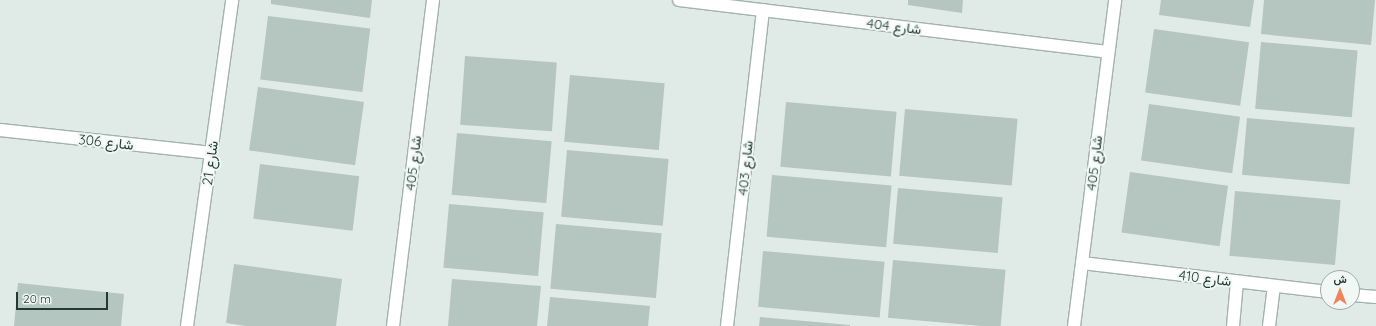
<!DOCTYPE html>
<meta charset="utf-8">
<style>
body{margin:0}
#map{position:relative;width:1376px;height:326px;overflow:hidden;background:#e0eae6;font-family:Quicksand,Vazirmatn,sans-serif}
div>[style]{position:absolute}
.building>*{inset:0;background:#b5c5bf;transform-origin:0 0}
.roads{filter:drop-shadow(1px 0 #a3b2ad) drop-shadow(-1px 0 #a3b2ad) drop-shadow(0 1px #a3b2ad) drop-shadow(0 -1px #a3b2ad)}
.minor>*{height:12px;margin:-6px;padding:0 6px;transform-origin:6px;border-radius:6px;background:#fff}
span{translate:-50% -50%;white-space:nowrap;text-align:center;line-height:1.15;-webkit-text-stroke:4px #f0f7f4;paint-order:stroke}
.street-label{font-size:14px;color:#213a34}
.north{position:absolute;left:1320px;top:270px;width:40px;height:40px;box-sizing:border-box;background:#f0f7f4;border:1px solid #9daba7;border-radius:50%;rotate:0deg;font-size:11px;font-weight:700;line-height:16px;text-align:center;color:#213a34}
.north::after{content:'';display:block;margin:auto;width:14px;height:18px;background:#ec855c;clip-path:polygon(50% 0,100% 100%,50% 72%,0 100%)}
.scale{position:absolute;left:16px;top:292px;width:92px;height:18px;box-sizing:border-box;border:2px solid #213a34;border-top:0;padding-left:5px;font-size:12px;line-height:14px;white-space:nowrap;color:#213a34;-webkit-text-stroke:3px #f0f7f4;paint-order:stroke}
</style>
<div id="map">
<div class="building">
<div style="clip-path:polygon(271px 0,372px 0,370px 18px,271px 4px)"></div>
<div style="clip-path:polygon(908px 0,963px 0,962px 13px,908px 5px)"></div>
<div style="clip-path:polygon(1161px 0,1254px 0,1250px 27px,1159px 15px)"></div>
<div style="clip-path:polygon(1264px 0,1375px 0,1371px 45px,1261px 34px)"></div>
<div style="left:268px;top:16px;width:103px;height:64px;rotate:7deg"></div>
<div style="left:1154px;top:29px;width:96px;height:64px;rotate:8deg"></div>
<div style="left:1261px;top:42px;width:97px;height:67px;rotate:5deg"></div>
<div style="left:465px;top:56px;width:92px;height:69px;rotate:4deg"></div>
<div style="left:570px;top:75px;width:95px;height:67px;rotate:5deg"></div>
<div style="left:258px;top:87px;width:107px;height:64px;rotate:8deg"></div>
<div style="left:786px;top:102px;width:111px;height:65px;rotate:5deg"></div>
<div style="left:1149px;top:104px;width:92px;height:57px;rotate:8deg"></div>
<div style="left:905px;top:109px;width:113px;height:67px;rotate:5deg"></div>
<div style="left:1247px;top:118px;width:108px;height:57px;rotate:5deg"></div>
<div style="left:457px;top:133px;width:95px;height:62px;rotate:5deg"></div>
<div style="left:567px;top:150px;width:102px;height:67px;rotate:5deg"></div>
<div style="left:260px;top:164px;width:100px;height:55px;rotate:7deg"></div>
<div style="left:1130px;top:172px;width:99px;height:61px;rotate:8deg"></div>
<div style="left:772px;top:175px;width:120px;height:62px;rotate:5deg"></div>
<div style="left:898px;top:188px;width:105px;height:56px;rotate:5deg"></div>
<div style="left:1235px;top:191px;width:106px;height:65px;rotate:5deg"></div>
<div style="left:449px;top:204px;width:95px;height:64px;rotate:5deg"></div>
<div style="left:556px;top:224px;width:106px;height:65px;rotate:5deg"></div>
<div style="left:763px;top:251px;width:122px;height:56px;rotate:5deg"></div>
<div style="left:893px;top:260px;width:113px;height:58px;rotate:5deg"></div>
<div style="clip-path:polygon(234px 264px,342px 279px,336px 326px,246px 326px,226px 323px)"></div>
<div style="clip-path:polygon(452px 279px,541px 286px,537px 326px,448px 326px)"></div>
<div style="clip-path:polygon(18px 283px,124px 294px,121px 326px,14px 326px)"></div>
<div style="clip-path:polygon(550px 297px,650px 306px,648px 326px,547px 326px)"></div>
<div style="clip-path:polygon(760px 317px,850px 325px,850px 326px,759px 326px)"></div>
</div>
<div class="roads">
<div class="minor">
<div style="left:679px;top:0;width:432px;rotate:6.9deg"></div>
<div style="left:0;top:130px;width:212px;rotate:6.2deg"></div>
<div style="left:1082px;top:263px;width:248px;rotate:6.7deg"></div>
<div style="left:1352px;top:295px;width:24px;rotate:5deg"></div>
<div style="left:187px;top:326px;width:329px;rotate:-82.1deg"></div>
<div style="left:393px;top:326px;width:328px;rotate:-83deg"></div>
<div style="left:727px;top:326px;width:318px;rotate:-83.5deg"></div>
<div style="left:1074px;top:326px;width:329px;rotate:-82.8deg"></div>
<div style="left:1233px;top:326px;width:44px;rotate:-84.8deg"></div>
<div style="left:1269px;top:326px;width:40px;rotate:-82.9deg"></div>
</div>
</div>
<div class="street-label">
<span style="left:894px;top:26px;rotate:7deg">شارع 404</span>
<span style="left:106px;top:142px;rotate:6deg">شارع 306</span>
<span style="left:210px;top:163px;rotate:-82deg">شارع 21</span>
<span style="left:413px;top:163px;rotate:-83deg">شارع 405</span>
<span style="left:1094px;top:163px;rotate:-83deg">شارع 405</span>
<span style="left:745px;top:168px;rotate:-84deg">شارع 403</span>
<span style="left:1205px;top:278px;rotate:7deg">شارع 410</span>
</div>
<div class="north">ش</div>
<div class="scale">20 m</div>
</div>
